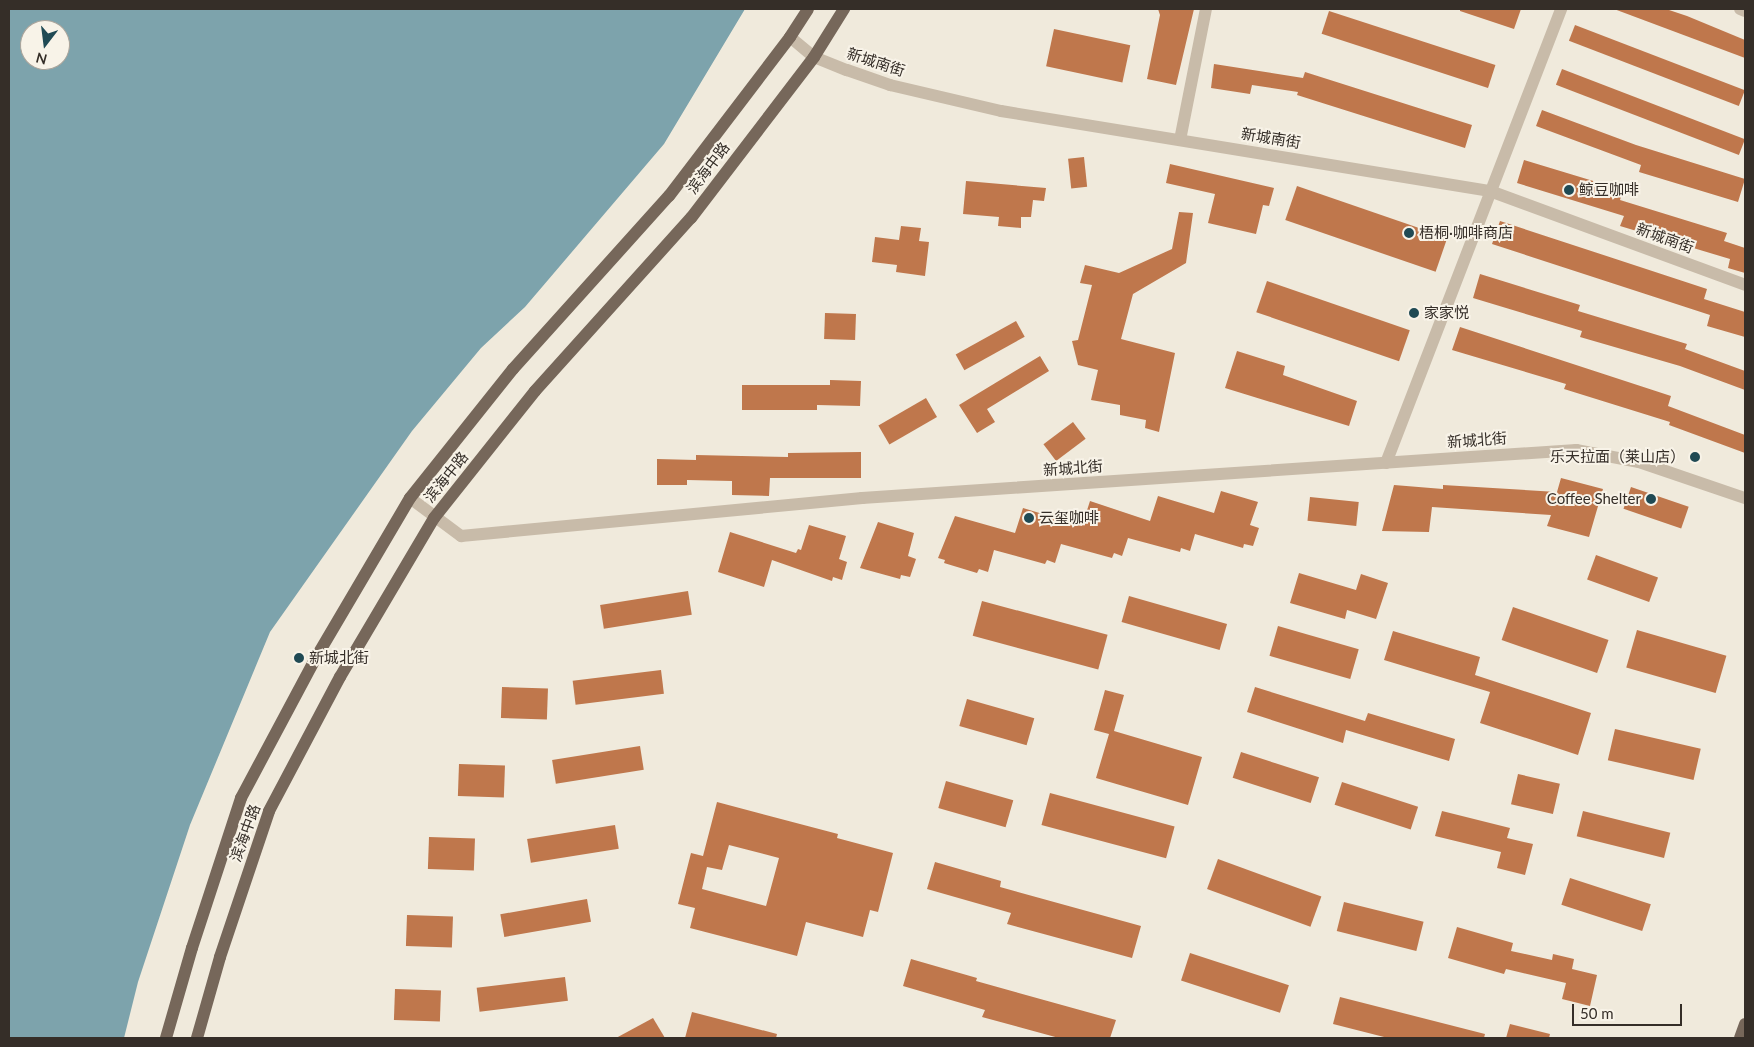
<!DOCTYPE html>
<meta charset="utf-8">
<style>
body{margin:0}
#map{position:relative;width:1754px;height:1047px;overflow:hidden;background:#f0eadc;font-family:Lato,"Noto Sans SC",sans-serif}
div>[style]{position:absolute}
.water>*{inset:0;background:#7da3ac}
.building>*{inset:0;background:#bf774c;transform-origin:0 0}
.minor>*{height:12px;margin:-6px;padding:0 6px;transform-origin:6px;border-radius:6px;background:#c8bba9}
.major>*{height:12px;margin:-6px;padding:0 6px;transform-origin:6px;border-radius:6px;background:#76675a}
.dots>*{width:14px;height:14px;translate:-50% -50%;box-sizing:border-box;border:2px solid #f8f3e8;border-radius:50%}
span{translate:-50% -50%;white-space:nowrap;text-align:center;line-height:1.15;-webkit-text-stroke:4px #f8f3e8;paint-order:stroke}
.street-label{font-size:15px;color:#352e28}
.poi-label{font-size:15px;color:#352e28}
.left{translate:0 -50%;text-align:left}
.right{translate:-100% -50%;text-align:right}
.frame{position:absolute;inset:0;border:10px solid #352e28;pointer-events:none}
.north{position:absolute;left:20px;top:20px;width:50px;height:50px;box-sizing:border-box;background:#f8f3e8;border:1px solid #aaa49b;border-radius:50%;rotate:195deg;font-size:14px;font-weight:700;line-height:20px;text-align:center;color:#352e28}
.north::after{content:'';display:block;margin:auto;width:18px;height:22px;background:#204a54;clip-path:polygon(50% 0,100% 100%,50% 72%,0 100%)}
.scale{position:absolute;left:1572px;top:1004px;width:110px;height:22px;box-sizing:border-box;border:2px solid #352e28;border-top:0;padding-left:6px;font-size:15px;line-height:18px;white-space:nowrap;color:#352e28;-webkit-text-stroke:4px #f8f3e8;paint-order:stroke}
</style>
<div id="map">
<div class="water">
<div style="clip-path:polygon(evenodd,9px 9px,745px 9px,664px 144px,525px 307px,481px 348px,412px 431px,270px 632px,190px 825px,138px 982px,124px 1038px,9px 1038px,9px 9px,30px 30px,60px 30px,60px 60px,30px 60px,30px 30px)"></div>
</div>
<div class="building">
<div style="clip-path:polygon(1158px 9px,1194px 9px,1176px 85px,1147px 79px,1160px 15px)"></div>
<div style="clip-path:polygon(1460px 9px,1521px 9px,1514px 29px,1460px 11px)"></div>
<div style="clip-path:polygon(1614px 9px,1666px 9px,1687px 16px,1745px 40px,1745px 58px)"></div>
<div style="left:1329px;top:11px;width:175px;height:24px;rotate:18deg"></div>
<div style="left:1575px;top:25px;width:182px;height:17px;rotate:21deg"></div>
<div style="left:1054px;top:29px;width:78px;height:38px;rotate:12deg"></div>
<div style="clip-path:polygon(1214px 64px,1303px 78px,1305px 72px,1472px 125px,1465px 148px,1297px 95px,1298px 92px,1252px 85px,1250px 94px,1211px 88px)"></div>
<div style="left:1562px;top:69px;width:196px;height:17px;rotate:21deg"></div>
<div style="clip-path:polygon(1542px 110px,1636px 145px,1745px 179px,1738px 202px,1639px 172px,1641px 165px,1536px 126px)"></div>
<div style="left:1084px;top:157px;width:30px;height:16px;rotate:84deg"></div>
<div style="clip-path:polygon(1524px 160px,1623px 190px,1620px 200px,1727px 233px,1724px 241px,1745px 248px,1745px 273px,1728px 268px,1730px 259px,1620px 226px,1624px 216px,1517px 183px)"></div>
<div style="clip-path:polygon(1170px 164px,1274px 188px,1269px 206px,1263px 205px,1256px 234px,1208px 223px,1215px 194px,1166px 183px)"></div>
<div style="clip-path:polygon(966px 181px,1046px 188px,1044px 201px,1033px 200px,1031px 217px,1021px 217px,1021px 228px,998px 226px,999px 217px,963px 214px)"></div>
<div style="left:1297px;top:186px;width:159px;height:36px;rotate:19deg"></div>
<div style="clip-path:polygon(1179px 212px,1193px 213px,1186px 263px,1133px 294px,1121px 339px,1175px 353px,1159px 432px,1145px 428px,1146px 420px,1120px 415px,1120px 405px,1091px 400px,1098px 370px,1078px 365px,1072px 341px,1078px 340px,1092px 285px,1080px 283px,1085px 265px,1119px 273px,1172px 249px)"></div>
<div style="clip-path:polygon(1500px 221px,1707px 289px,1704px 299px,1745px 312px,1745px 337px,1707px 326px,1710px 315px,1492px 244px)"></div>
<div style="clip-path:polygon(901px 226px,921px 228px,919px 241px,929px 242px,925px 276px,896px 272px,897px 265px,872px 262px,875px 237px,899px 240px)"></div>
<div style="clip-path:polygon(1480px 274px,1580px 305px,1578px 311px,1687px 344px,1685px 349px,1745px 371px,1745px 390px,1680px 366px,1580px 337px,1582px 331px,1473px 298px)"></div>
<div style="left:1267px;top:281px;width:151px;height:33px;rotate:19deg"></div>
<div style="left:825px;top:313px;width:31px;height:26px;rotate:2deg"></div>
<div style="left:1016px;top:321px;width:18px;height:69px;rotate:61deg"></div>
<div style="clip-path:polygon(1460px 327px,1671px 396px,1668px 406px,1745px 435px,1745px 453px,1669px 425px,1670px 422px,1564px 389px,1566px 384px,1452px 350px)"></div>
<div style="clip-path:polygon(1237px 351px,1285px 366px,1283px 375px,1357px 401px,1349px 426px,1225px 388px)"></div>
<div style="clip-path:polygon(1040px 356px,1049px 371px,987px 409px,995px 422px,977px 433px,959px 405px)"></div>
<div style="clip-path:polygon(830px 380px,861px 381px,860px 406px,817px 405px,817px 410px,742px 410px,742px 385px,830px 385px)"></div>
<div style="left:926px;top:398px;width:22px;height:55px;rotate:60deg"></div>
<div style="left:1073px;top:422px;width:21px;height:37px;rotate:53deg"></div>
<div style="clip-path:polygon(861px 452px,861px 478px,770px 478px,769px 496px,732px 495px,732px 481px,687px 480px,687px 485px,657px 485px,657px 459px,696px 460px,696px 455px,788px 457px,788px 453px)"></div>
<div style="clip-path:polygon(1561px 478px,1603px 489px,1589px 537px,1547px 526px,1551px 515px,1432px 507px,1429px 532px,1382px 531px,1394px 485px,1443px 489px,1443px 485px,1557px 492px)"></div>
<div style="left:1631px;top:487px;width:61px;height:23px;rotate:19deg"></div>
<div style="clip-path:polygon(1221px 491px,1258px 502px,1250px 525px,1259px 528px,1253px 546px,1244px 544px,1243px 548px,1195px 534px,1190px 551px,1181px 548px,1180px 552px,1128px 538px,1122px 556px,1114px 553px,1112px 558px,1061px 544px,1055px 563px,1047px 560px,1045px 564px,994px 550px,988px 572px,979px 569px,977px 573px,944px 563px,945px 560px,938px 558px,955px 516px,1015px 533px,1023px 508px,1082px 526px,1090px 501px,1150px 521px,1158px 496px,1214px 513px)"></div>
<div style="left:1310px;top:497px;width:49px;height:24px;rotate:6deg"></div>
<div style="clip-path:polygon(878px 522px,914px 533px,908px 556px,916px 559px,910px 577px,901px 575px,900px 579px,860px 568px)"></div>
<div style="clip-path:polygon(809px 525px,846px 536px,839px 559px,847px 562px,842px 580px,833px 577px,832px 581px,772px 560px,764px 587px,718px 572px,730px 532px,796px 553px,798px 549px,801px 550px)"></div>
<div style="left:1596px;top:555px;width:66px;height:26px;rotate:20deg"></div>
<div style="clip-path:polygon(1299px 573px,1356px 590px,1361px 574px,1388px 583px,1376px 619px,1347px 610px,1345px 619px,1290px 603px)"></div>
<div style="left:688px;top:591px;width:24px;height:89px;rotate:81deg"></div>
<div style="left:1129px;top:596px;width:102px;height:27px;rotate:16deg"></div>
<div style="left:982px;top:601px;width:130px;height:36px;rotate:15deg"></div>
<div style="left:1513px;top:607px;width:101px;height:35px;rotate:19deg"></div>
<div style="left:1278px;top:626px;width:84px;height:31px;rotate:16deg"></div>
<div style="left:1637px;top:630px;width:93px;height:39px;rotate:16deg"></div>
<div style="clip-path:polygon(1393px 631px,1480px 657px,1475px 675px,1591px 713px,1578px 755px,1480px 723px,1490px 692px,1384px 660px)"></div>
<div style="left:661px;top:670px;width:24px;height:89px;rotate:83deg"></div>
<div style="left:502px;top:687px;width:46px;height:31px;rotate:2deg"></div>
<div style="clip-path:polygon(1255px 687px,1365px 721px,1368px 713px,1455px 739px,1449px 761px,1346px 730px,1343px 743px,1247px 712px)"></div>
<div style="clip-path:polygon(1105px 690px,1124px 695px,1114px 731px,1202px 757px,1188px 805px,1096px 778px,1109px 734px,1094px 730px)"></div>
<div style="left:967px;top:699px;width:70px;height:28px;rotate:16deg"></div>
<div style="left:1615px;top:729px;width:88px;height:32px;rotate:13deg"></div>
<div style="left:640px;top:746px;width:24px;height:89px;rotate:81deg"></div>
<div style="left:1241px;top:752px;width:82px;height:27px;rotate:18deg"></div>
<div style="left:459px;top:764px;width:46px;height:32px;rotate:2deg"></div>
<div style="left:1518px;top:774px;width:43px;height:31px;rotate:13deg"></div>
<div style="left:946px;top:781px;width:70px;height:28px;rotate:16deg"></div>
<div style="left:1342px;top:782px;width:80px;height:24px;rotate:18deg"></div>
<div style="left:1050px;top:793px;width:129px;height:33px;rotate:15deg"></div>
<div style="clip-path:polygon(evenodd,717px 802px,838px 834px,837px 838px,893px 853px,878px 912px,870px 910px,863px 937px,806px 922px,797px 956px,690px 928px,695px 908px,678px 904px,691px 853px,703px 856px,717px 802px,729px 845px,779px 858px,766px 906px,702px 889px,707px 867px,722px 870px,729px 845px)"></div>
<div style="clip-path:polygon(1442px 811px,1510px 828px,1507px 838px,1533px 844px,1525px 875px,1497px 868px,1501px 852px,1435px 836px)"></div>
<div style="left:1583px;top:811px;width:90px;height:26px;rotate:14deg"></div>
<div style="left:615px;top:825px;width:24px;height:89px;rotate:81deg"></div>
<div style="left:429px;top:837px;width:46px;height:32px;rotate:2deg"></div>
<div style="left:1218px;top:859px;width:110px;height:32px;rotate:20deg"></div>
<div style="clip-path:polygon(935px 862px,1001px 881px,1000px 887px,1141px 926px,1132px 958px,1007px 924px,1011px 913px,927px 889px)"></div>
<div style="left:1570px;top:878px;width:85px;height:28px;rotate:18deg"></div>
<div style="left:587px;top:899px;width:23px;height:88px;rotate:80deg"></div>
<div style="left:1344px;top:902px;width:82px;height:30px;rotate:14deg"></div>
<div style="left:407px;top:915px;width:46px;height:31px;rotate:2deg"></div>
<div style="clip-path:polygon(1457px 927px,1513px 943px,1511px 951px,1552px 960px,1553px 954px,1574px 959px,1572px 969px,1597px 975px,1590px 1006px,1562px 999px,1566px 983px,1506px 969px,1504px 974px,1448px 958px)"></div>
<div style="left:1190px;top:953px;width:104px;height:29px;rotate:18deg"></div>
<div style="clip-path:polygon(911px 959px,977px 978px,976px 981px,1116px 1020px,1110px 1038px,1059px 1038px,982px 1017px,985px 1010px,903px 986px)"></div>
<div style="left:565px;top:977px;width:24px;height:89px;rotate:83deg"></div>
<div style="left:395px;top:989px;width:46px;height:31px;rotate:2deg"></div>
<div style="clip-path:polygon(1340px 997px,1485px 1034px,1484px 1038px,1388px 1038px,1333px 1024px)"></div>
<div style="clip-path:polygon(692px 1012px,777px 1034px,776px 1038px,685px 1038px)"></div>
<div style="clip-path:polygon(653px 1018px,665px 1038px,616px 1038px)"></div>
<div style="clip-path:polygon(1510px 1024px,1550px 1034px,1549px 1038px,1506px 1038px)"></div>
</div>
<div class="minor">
<div style="left:1740px;top:9px;width:5px;rotate:22deg"></div>
<div style="left:790px;top:37px;width:31px;rotate:40deg"></div>
<div style="left:814px;top:57px;width:35px;rotate:22deg"></div>
<div style="left:847px;top:70px;width:46px;rotate:19.2deg"></div>
<div style="left:890px;top:85px;width:114px;rotate:13.2deg"></div>
<div style="left:1001px;top:111px;width:496px;rotate:9.3deg"></div>
<div style="left:1490px;top:191px;width:272px;rotate:20.2deg"></div>
<div style="left:1180px;top:140px;width:134px;rotate:-78.8deg"></div>
<div style="left:1386px;top:463px;width:487px;rotate:-68.9deg"></div>
<div style="left:410px;top:498px;width:64px;rotate:36.7deg"></div>
<div style="left:461px;top:536px;width:403px;rotate:-5.4deg"></div>
<div style="left:862px;top:498px;width:716px;rotate:-3.85deg"></div>
<div style="left:1576px;top:450px;width:64px;rotate:10.8deg"></div>
<div style="left:1639px;top:462px;width:112px;rotate:18.8deg"></div>
</div>
<div class="major">
<div style="left:166px;top:1038px;width:94px;rotate:-73.9deg"></div>
<div style="left:192px;top:948px;width:158px;rotate:-71.9deg"></div>
<div style="left:241px;top:798px;width:155px;rotate:-61.9deg"></div>
<div style="left:314px;top:661px;width:189px;rotate:-59.5deg"></div>
<div style="left:410px;top:498px;width:165px;rotate:-51.4deg"></div>
<div style="left:513px;top:369px;width:233px;rotate:-48deg"></div>
<div style="left:669px;top:196px;width:200px;rotate:-52.7deg"></div>
<div style="left:790px;top:37px;width:33px;rotate:-57deg"></div>
<div style="left:197px;top:1038px;width:84px;rotate:-74.1deg"></div>
<div style="left:220px;top:957px;width:154px;rotate:-71.4deg"></div>
<div style="left:269px;top:811px;width:152px;rotate:-62.1deg"></div>
<div style="left:340px;top:677px;width:185px;rotate:-59.4deg"></div>
<div style="left:434px;top:518px;width:162px;rotate:-51.5deg"></div>
<div style="left:535px;top:391px;width:233px;rotate:-48deg"></div>
<div style="left:691px;top:218px;width:203px;rotate:-52.6deg"></div>
<div style="left:814px;top:57px;width:57px;rotate:-58deg"></div>
<div style="left:1740px;top:1038px;width:15px;rotate:-70deg"></div>
</div>
<div class="dots">
<div style="left:1569px;top:190px;background:#204a54"></div>
<div style="left:1409px;top:233px;background:#204a54"></div>
<div style="left:1414px;top:313px;background:#204a54"></div>
<div style="left:1695px;top:457px;background:#204a54"></div>
<div style="left:1651px;top:499px;background:#204a54"></div>
<div style="left:1029px;top:518px;background:#204a54"></div>
<div style="left:299px;top:658px;background:#204a54"></div>
</div>
<div class="street-label">
<span style="left:876px;top:62px;rotate:18deg">新城南街</span>
<span style="left:1271px;top:138px;rotate:9deg">新城南街</span>
<span style="left:708px;top:168px;rotate:-53deg">滨海中路</span>
<span style="left:1665px;top:238px;rotate:20deg">新城南街</span>
<span style="left:1477px;top:440px;rotate:-4deg">新城北街</span>
<span style="left:1073px;top:468px;rotate:-4deg">新城北街</span>
<span style="left:446px;top:477px;rotate:-51deg">滨海中路</span>
<span style="left:245px;top:833px;rotate:-70deg">滨海中路</span>
</div>
<div class="poi-label">
<span class="left" style="left:1579px;top:190px">鲸豆咖啡</span>
<span class="left" style="left:1419px;top:233px">梧桐·咖啡商店</span>
<span class="left" style="left:1424px;top:313px">家家悦</span>
<span class="right" style="left:1685px;top:457px">乐天拉面（莱山店）</span>
<span class="right" style="left:1641px;top:499px">Coffee Shelter</span>
<span class="left" style="left:1039px;top:518px">云玺咖啡</span>
<span class="left" style="left:309px;top:658px">新城北街</span>
</div>
<div class="frame"></div>
<div class="north">N</div>
<div class="scale">50 m</div>
</div>
